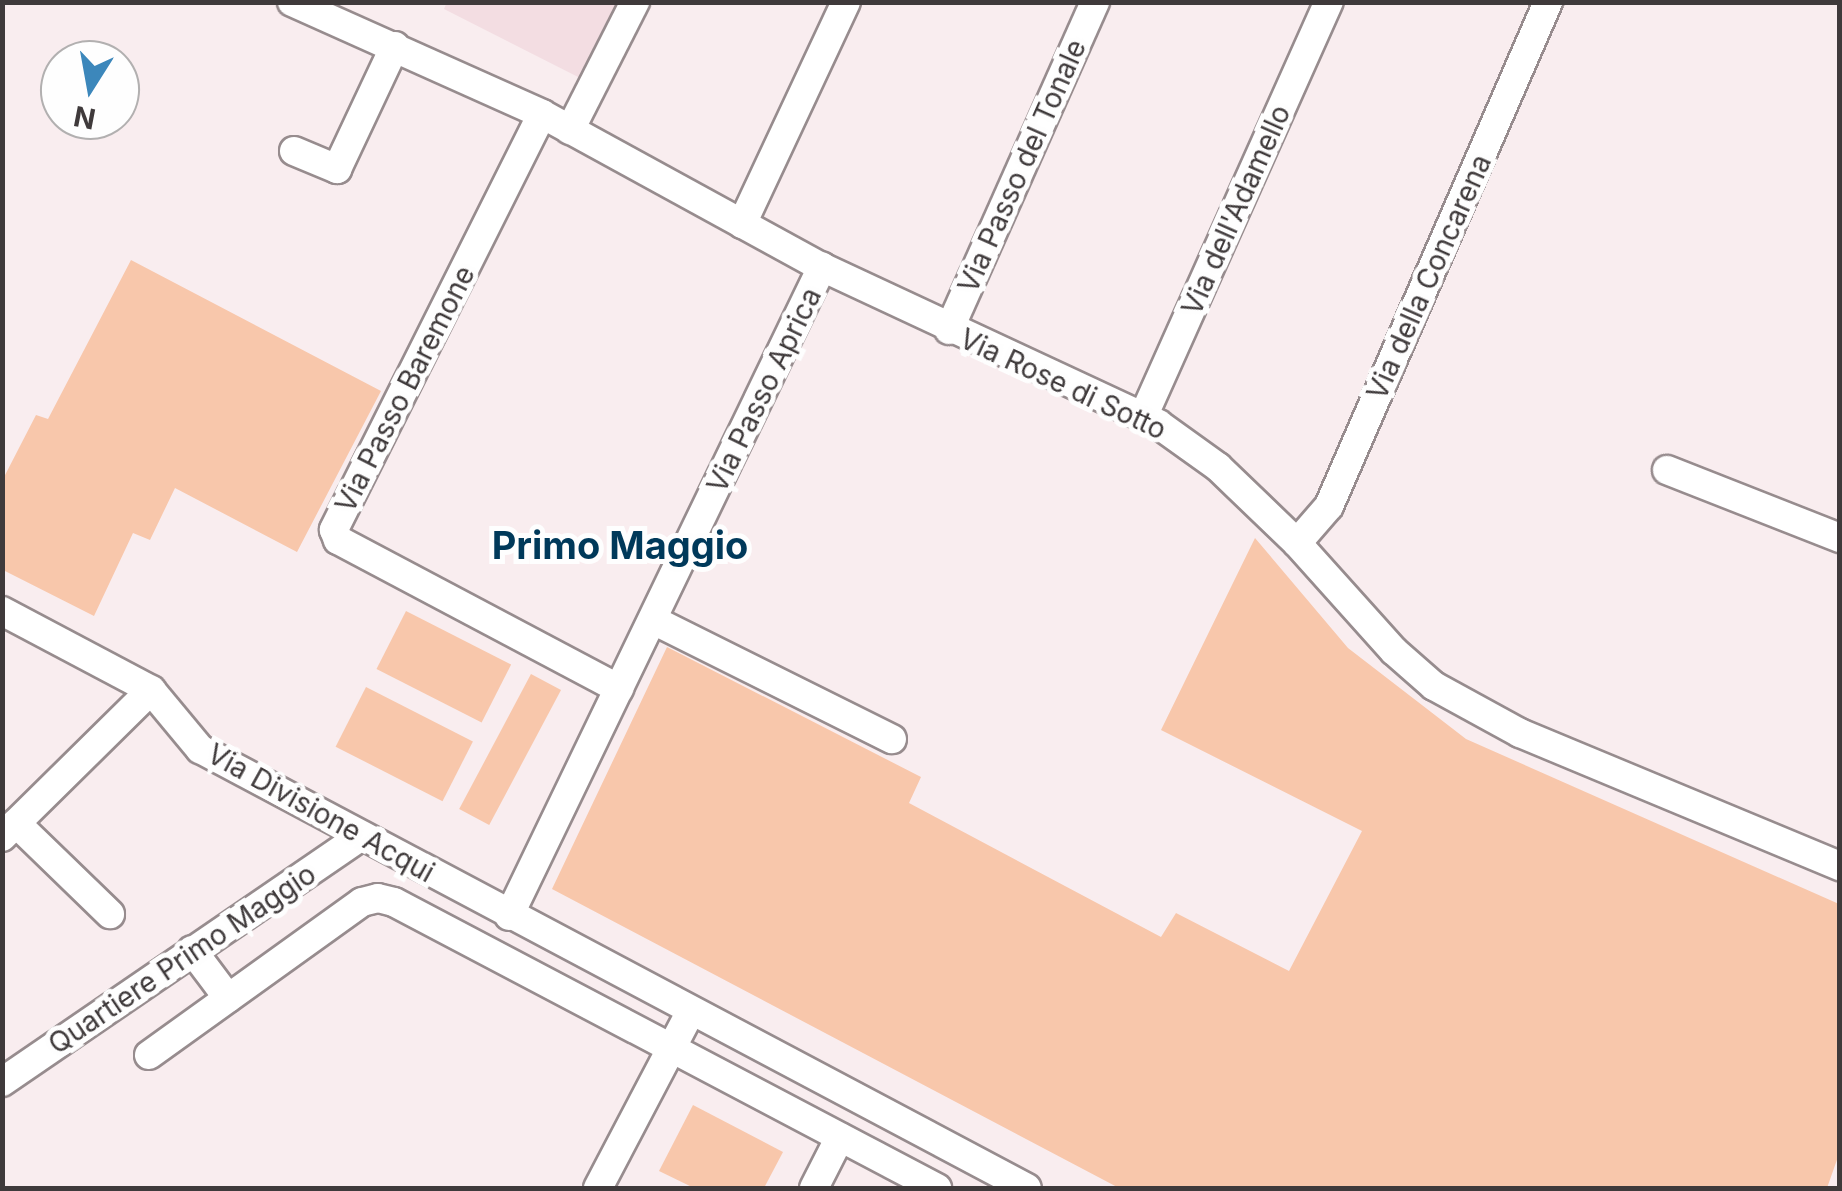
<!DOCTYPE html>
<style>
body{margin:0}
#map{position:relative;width:1842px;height:1191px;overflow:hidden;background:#f9edef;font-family:Inter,sans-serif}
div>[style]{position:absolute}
.built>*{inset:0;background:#f3dde2}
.green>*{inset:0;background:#f8c7ab;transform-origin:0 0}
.roads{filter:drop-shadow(2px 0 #978c8e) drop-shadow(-2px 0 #978c8e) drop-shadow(0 2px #978c8e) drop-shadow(0 -2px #978c8e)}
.street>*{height:28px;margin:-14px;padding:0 14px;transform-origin:14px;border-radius:14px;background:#fff}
span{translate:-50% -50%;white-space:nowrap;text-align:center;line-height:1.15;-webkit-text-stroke:10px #fefefe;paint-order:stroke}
.street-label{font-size:28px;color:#3f3a3b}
.district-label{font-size:38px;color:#00395a;font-weight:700}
.frame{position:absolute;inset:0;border:5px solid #3f3a3b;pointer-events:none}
.north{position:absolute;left:40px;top:40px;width:100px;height:100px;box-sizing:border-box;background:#fefefe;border:2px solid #b2b0b0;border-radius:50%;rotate:191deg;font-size:28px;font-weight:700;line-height:40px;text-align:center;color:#3f3a3b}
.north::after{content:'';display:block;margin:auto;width:35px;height:45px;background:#3c87bb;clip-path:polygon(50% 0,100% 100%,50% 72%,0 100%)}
</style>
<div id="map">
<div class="built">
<div style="clip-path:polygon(447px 2px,623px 3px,584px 80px,444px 9px)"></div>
</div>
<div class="green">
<div style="clip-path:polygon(131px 260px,381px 391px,297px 552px,175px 488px,150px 540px,133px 533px,94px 616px,3px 570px,3px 479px,36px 415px,48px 419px)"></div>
<div style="clip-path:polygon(1255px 538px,1348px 648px,1466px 739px,1839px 904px,1839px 1154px,1827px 1188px,1119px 1188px,552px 889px,667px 647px,921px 777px,909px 803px,1161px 937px,1176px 913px,1289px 971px,1362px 831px,1161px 730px)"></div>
<div style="left:406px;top:611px;width:118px;height:65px;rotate:27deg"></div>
<div style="left:531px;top:674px;width:34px;height:153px;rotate:28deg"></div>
<div style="left:366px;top:687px;width:120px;height:67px;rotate:27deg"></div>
<div style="clip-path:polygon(693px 1105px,783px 1152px,764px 1188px,694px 1188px,659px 1171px)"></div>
</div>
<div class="roads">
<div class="street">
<div style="left:292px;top:2px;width:274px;rotate:24.1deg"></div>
<div style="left:542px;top:114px;width:319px;rotate:28.7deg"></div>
<div style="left:822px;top:267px;width:371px;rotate:25deg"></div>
<div style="left:1158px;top:424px;width:74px;rotate:35.6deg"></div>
<div style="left:1218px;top:467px;width:110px;rotate:43.9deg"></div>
<div style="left:1297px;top:543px;width:145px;rotate:48.1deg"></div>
<div style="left:1394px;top:651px;width:53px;rotate:41.2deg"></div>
<div style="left:1434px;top:686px;width:98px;rotate:28.7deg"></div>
<div style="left:1520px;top:733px;width:347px;rotate:22.6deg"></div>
<div style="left:542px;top:114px;width:465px;rotate:116.6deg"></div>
<div style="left:334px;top:530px;width:11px;rotate:68deg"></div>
<div style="left:338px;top:540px;width:318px;rotate:27.9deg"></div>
<div style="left:570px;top:130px;width:144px;rotate:-63.1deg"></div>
<div style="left:294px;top:151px;width:47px;rotate:22.7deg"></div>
<div style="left:337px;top:169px;width:136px;rotate:-64.8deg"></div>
<div style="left:742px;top:224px;width:245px;rotate:-64.9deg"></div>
<div style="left:949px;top:330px;width:359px;rotate:-66deg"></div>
<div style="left:1143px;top:417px;width:455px;rotate:-65.9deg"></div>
<div style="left:1667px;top:470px;width:186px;rotate:21.5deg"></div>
<div style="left:1297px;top:543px;width:49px;rotate:-49.1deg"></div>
<div style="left:1329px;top:506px;width:550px;rotate:-66.51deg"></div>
<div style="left:2px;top:611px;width:169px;rotate:27.9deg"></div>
<div style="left:151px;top:690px;width:77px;rotate:50.3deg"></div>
<div style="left:200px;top:749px;width:936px;rotate:27.96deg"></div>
<div style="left:653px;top:620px;width:267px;rotate:26.5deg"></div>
<div style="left:16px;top:823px;width:131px;rotate:44.1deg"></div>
<div style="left:2px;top:837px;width:209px;rotate:-44.6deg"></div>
<div style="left:509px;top:916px;width:721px;rotate:-64.25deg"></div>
<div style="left:192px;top:950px;width:60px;rotate:53.1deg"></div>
<div style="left:149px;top:1055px;width:262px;rotate:-35.7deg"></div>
<div style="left:362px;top:902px;width:16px;rotate:-14deg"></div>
<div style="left:378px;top:898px;width:16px;rotate:14deg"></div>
<div style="left:394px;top:902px;width:614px;rotate:27.78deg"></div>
<div style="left:2px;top:1082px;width:435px;rotate:-34.4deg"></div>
<div style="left:598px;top:1188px;width:200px;rotate:-62.3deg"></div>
<div style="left:814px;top:1188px;width:57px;rotate:-63deg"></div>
</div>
</div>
<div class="street-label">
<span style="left:1022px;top:166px;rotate:-66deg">Via Passo del Tonale</span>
<span style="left:1236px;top:210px;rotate:-66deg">Via dell'Adamello</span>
<span style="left:1429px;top:277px;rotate:-66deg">Via della Concarena</span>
<span style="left:1063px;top:384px;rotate:25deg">Via Rose di Sotto</span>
<span style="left:405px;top:389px;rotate:-63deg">Via Passo Baremone</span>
<span style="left:764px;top:390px;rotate:-64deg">Via Passo Aprica</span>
<span style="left:321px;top:813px;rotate:29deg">Via Divisione Acqui</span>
<span style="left:182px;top:959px;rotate:-34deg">Quartiere Primo Maggio</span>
</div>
<div class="district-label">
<span style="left:620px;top:546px">Primo Maggio</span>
</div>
<div class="frame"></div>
<div class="north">N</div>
</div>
